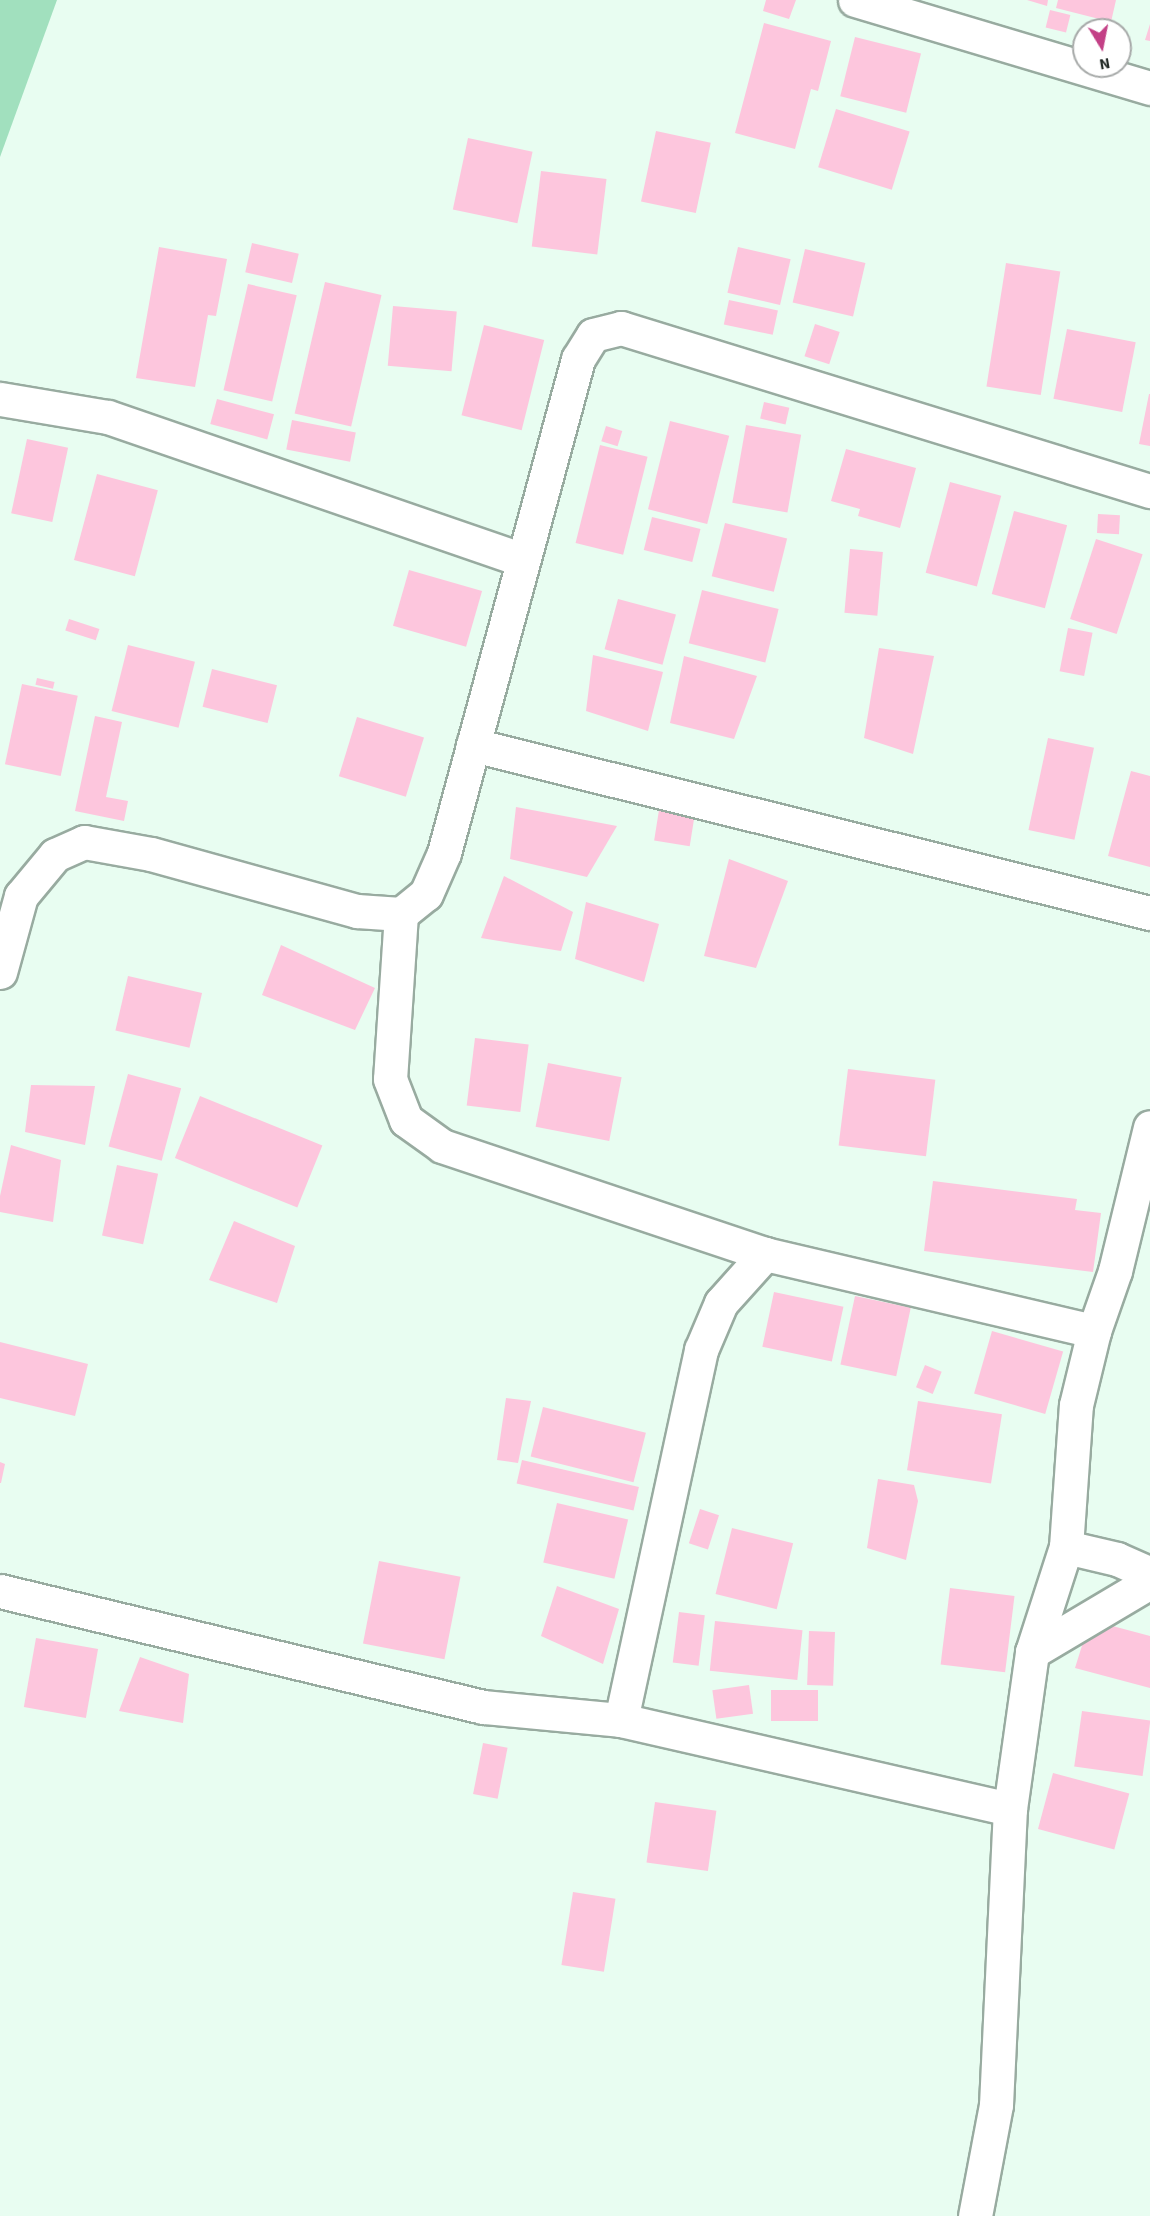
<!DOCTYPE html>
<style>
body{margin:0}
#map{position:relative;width:1150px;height:2216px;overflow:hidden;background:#e8fdf1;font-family:"Source Sans 3",sans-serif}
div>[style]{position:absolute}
.green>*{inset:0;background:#a1e0be}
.building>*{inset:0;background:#fdc6dd;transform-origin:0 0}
.roads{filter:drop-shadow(2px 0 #98aba0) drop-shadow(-2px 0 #98aba0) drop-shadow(0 2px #98aba0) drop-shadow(0 -2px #98aba0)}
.street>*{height:33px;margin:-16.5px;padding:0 16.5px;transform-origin:16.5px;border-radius:16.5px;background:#fff}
span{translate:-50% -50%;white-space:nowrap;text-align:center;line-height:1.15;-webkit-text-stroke:5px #fff;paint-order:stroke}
.north{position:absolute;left:1072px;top:18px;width:60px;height:60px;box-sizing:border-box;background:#fff;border:2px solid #a7aaa9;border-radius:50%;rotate:170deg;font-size:16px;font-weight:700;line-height:24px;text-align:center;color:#232b27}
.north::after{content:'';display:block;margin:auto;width:21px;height:27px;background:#c34086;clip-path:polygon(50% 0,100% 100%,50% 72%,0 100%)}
</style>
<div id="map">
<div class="green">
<div style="clip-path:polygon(0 0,57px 0,0 157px)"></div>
</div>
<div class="building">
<div style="clip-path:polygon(766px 0,796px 0,789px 19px,763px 11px)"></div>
<div style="clip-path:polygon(1027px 0,1048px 0,1047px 6px)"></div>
<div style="clip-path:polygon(1058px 0,1116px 0,1111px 22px,1056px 8px)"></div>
<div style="left:1050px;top:10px;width:21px;height:18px;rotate:14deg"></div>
<div style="clip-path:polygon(764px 23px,831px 41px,818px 91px,811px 89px,795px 149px,735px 133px)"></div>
<div style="clip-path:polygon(1150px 24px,1150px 41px,1145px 40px)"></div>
<div style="left:855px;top:37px;width:68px;height:61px;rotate:14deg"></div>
<div style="left:836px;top:109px;width:77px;height:61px;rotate:17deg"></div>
<div style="left:656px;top:131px;width:56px;height:72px;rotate:12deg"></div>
<div style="left:468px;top:138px;width:66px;height:73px;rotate:12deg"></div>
<div style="left:541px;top:171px;width:66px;height:76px;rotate:7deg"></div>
<div style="left:252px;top:243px;width:48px;height:30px;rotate:13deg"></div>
<div style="clip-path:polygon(159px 247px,227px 259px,216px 316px,208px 315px,195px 387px,136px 378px)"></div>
<div style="left:738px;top:247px;width:54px;height:47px;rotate:13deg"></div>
<div style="left:805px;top:249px;width:62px;height:55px;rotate:13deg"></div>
<div style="left:1006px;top:263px;width:55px;height:125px;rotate:9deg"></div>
<div style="left:325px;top:282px;width:58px;height:135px;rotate:13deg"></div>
<div style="left:248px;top:284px;width:50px;height:109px;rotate:13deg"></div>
<div style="left:729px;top:300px;width:50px;height:25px;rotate:12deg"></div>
<div style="left:393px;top:306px;width:64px;height:60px;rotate:5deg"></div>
<div style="left:815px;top:324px;width:26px;height:34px;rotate:18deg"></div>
<div style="left:484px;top:325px;width:62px;height:93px;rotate:14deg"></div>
<div style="left:1067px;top:329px;width:70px;height:71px;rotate:11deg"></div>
<div style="clip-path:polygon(1149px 394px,1150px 394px,1150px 446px,1139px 444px)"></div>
<div style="left:217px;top:399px;width:59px;height:26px;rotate:15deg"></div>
<div style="left:764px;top:402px;width:26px;height:17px;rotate:13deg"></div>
<div style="left:292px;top:420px;width:65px;height:30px;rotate:11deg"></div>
<div style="left:670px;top:421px;width:61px;height:91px;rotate:14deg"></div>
<div style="left:746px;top:425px;width:56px;height:79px;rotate:10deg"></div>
<div style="left:606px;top:426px;width:17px;height:16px;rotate:17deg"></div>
<div style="left:27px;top:439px;width:42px;height:76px;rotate:12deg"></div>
<div style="left:600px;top:445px;width:49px;height:101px;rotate:14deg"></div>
<div style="clip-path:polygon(846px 449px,916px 468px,900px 528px,858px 516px,860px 509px,831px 501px)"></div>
<div style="left:97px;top:474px;width:63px;height:89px;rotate:15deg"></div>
<div style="left:950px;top:482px;width:53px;height:94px;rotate:15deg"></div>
<div style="left:1014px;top:511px;width:55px;height:86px;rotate:15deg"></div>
<div style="left:1098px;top:514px;width:22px;height:19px;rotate:3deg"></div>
<div style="left:652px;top:517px;width:50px;height:34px;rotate:14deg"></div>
<div style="left:725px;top:523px;width:64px;height:55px;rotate:14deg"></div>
<div style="left:1096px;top:539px;width:49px;height:84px;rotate:18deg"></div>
<div style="left:850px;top:549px;width:33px;height:64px;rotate:5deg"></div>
<div style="left:409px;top:570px;width:76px;height:58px;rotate:16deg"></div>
<div style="left:702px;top:590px;width:79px;height:55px;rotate:14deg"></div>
<div style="left:618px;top:599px;width:60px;height:52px;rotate:15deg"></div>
<div style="left:69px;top:619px;width:32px;height:12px;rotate:18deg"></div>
<div style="left:1068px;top:628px;width:25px;height:44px;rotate:11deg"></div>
<div style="left:128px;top:645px;width:69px;height:68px;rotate:14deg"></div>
<div style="clip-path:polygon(879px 648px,934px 656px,913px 754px,864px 738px)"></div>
<div style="clip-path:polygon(593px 655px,663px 672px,648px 731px,586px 711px)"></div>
<div style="clip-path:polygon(684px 656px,757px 676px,734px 739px,670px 723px)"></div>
<div style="left:212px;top:669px;width:67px;height:39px;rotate:14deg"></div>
<div style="left:37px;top:678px;width:18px;height:7px;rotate:13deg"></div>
<div style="left:22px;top:684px;width:57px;height:82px;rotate:12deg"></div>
<div style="clip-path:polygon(95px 716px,122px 722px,106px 797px,128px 801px,124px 821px,75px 811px)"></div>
<div style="left:357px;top:717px;width:70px;height:62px;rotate:17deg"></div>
<div style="left:1048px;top:738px;width:47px;height:94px;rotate:12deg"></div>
<div style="clip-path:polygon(1131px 771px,1150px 776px,1150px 867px,1108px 856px)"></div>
<div style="clip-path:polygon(516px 807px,617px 826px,587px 877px,510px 859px)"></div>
<div style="left:659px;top:810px;width:36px;height:31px;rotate:9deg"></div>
<div style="clip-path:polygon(729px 859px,788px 881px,756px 968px,704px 956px)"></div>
<div style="clip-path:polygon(504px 876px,573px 912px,561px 951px,481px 938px)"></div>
<div style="clip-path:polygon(586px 902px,659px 924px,644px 982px,575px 959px)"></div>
<div style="clip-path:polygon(281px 945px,375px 988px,355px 1030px,262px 995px)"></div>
<div style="left:128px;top:976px;width:76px;height:56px;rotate:13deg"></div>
<div style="left:475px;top:1038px;width:54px;height:68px;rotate:7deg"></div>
<div style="left:548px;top:1063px;width:75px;height:65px;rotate:11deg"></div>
<div style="left:848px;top:1069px;width:88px;height:77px;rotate:7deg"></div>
<div style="left:128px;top:1074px;width:55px;height:75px;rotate:15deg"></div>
<div style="clip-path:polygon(31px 1085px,95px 1086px,85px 1145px,25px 1132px)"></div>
<div style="left:200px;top:1096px;width:132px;height:67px;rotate:22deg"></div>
<div style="clip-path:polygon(11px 1145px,61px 1160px,53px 1222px,0 1212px,0 1196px)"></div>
<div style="left:117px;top:1165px;width:42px;height:72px;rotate:12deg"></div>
<div style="clip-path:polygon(933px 1181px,1077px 1199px,1075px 1210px,1101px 1213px,1093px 1272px,924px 1251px)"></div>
<div style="clip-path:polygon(234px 1221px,295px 1246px,277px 1303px,209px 1280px)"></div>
<div style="left:774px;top:1292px;width:71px;height:56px;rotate:12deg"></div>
<div style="left:855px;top:1296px;width:57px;height:70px;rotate:12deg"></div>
<div style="left:992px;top:1331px;width:74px;height:65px;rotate:16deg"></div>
<div style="clip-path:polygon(0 1342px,88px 1364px,75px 1416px,0 1398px)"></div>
<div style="left:925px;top:1365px;width:18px;height:24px;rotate:22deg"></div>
<div style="clip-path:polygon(506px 1398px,531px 1401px,518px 1463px,497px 1460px)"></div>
<div style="left:918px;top:1401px;width:85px;height:70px;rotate:9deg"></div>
<div style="left:543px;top:1407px;width:106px;height:51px;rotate:14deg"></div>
<div style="left:522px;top:1460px;width:120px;height:24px;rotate:13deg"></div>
<div style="clip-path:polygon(0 1462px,5px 1464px,1px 1483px,0 1483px)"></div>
<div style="clip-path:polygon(878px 1479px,914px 1485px,918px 1501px,906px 1560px,867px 1548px)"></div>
<div style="left:557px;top:1503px;width:73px;height:61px;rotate:13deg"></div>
<div style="left:700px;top:1509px;width:20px;height:36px;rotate:18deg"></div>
<div style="left:732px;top:1528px;width:63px;height:68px;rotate:14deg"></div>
<div style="left:379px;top:1561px;width:83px;height:84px;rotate:11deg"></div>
<div style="clip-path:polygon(557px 1586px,619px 1609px,603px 1664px,541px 1636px)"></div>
<div style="left:950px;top:1588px;width:65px;height:77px;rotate:7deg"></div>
<div style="left:679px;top:1612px;width:26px;height:51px;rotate:7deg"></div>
<div style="clip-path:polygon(1090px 1620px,1150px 1636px,1150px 1688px,1075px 1668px)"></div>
<div style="left:715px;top:1621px;width:88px;height:50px;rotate:6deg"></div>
<div style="left:809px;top:1631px;width:26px;height:54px;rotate:2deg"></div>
<div style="left:36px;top:1638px;width:63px;height:70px;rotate:10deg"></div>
<div style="clip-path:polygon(140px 1657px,189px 1674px,183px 1723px,119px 1711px)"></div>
<div style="left:749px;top:1685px;width:29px;height:37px;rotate:82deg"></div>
<div style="left:771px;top:1690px;width:47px;height:31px"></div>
<div style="left:1082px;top:1711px;width:69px;height:56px;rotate:8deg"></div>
<div style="left:483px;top:1743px;width:25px;height:52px;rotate:11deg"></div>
<div style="left:1053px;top:1773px;width:79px;height:58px;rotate:15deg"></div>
<div style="left:655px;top:1802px;width:62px;height:61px;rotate:8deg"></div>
<div style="left:573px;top:1892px;width:43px;height:74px;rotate:9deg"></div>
</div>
<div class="roads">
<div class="street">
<div style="left:855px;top:0;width:308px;rotate:16.6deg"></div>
<div style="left:0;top:399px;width:109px;rotate:9.5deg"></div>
<div style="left:108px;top:417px;width:439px;rotate:19deg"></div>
<div style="left:473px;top:745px;width:698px;rotate:13.94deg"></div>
<div style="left:401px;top:914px;width:165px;rotate:93.8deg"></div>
<div style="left:390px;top:1079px;width:44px;rotate:68.7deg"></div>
<div style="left:406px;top:1120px;width:44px;rotate:35.8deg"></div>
<div style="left:442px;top:1146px;width:341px;rotate:18.5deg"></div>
<div style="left:765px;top:1254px;width:338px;rotate:13.2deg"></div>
<div style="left:0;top:972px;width:79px;rotate:-74.6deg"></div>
<div style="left:21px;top:896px;width:53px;rotate:-50.3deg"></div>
<div style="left:55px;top:855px;width:32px;rotate:-24deg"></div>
<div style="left:84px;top:842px;width:68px;rotate:10.2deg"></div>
<div style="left:151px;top:854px;width:214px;rotate:15.5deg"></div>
<div style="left:357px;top:911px;width:44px;rotate:3.9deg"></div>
<div style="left:401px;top:914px;width:32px;rotate:-39deg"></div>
<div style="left:426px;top:894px;width:45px;rotate:-66.3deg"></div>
<div style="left:444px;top:853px;width:512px;rotate:-74.82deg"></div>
<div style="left:578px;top:359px;width:28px;rotate:-58deg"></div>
<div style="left:593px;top:335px;width:29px;rotate:-14deg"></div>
<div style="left:621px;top:328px;width:554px;rotate:17.13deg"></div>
<div style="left:1066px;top:1547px;width:52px;rotate:13.2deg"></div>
<div style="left:1117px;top:1559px;width:36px;rotate:24deg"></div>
<div style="left:0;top:1591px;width:497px;rotate:13.5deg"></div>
<div style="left:483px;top:1707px;width:139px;rotate:5.4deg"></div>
<div style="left:621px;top:1720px;width:399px;rotate:12.9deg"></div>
<div style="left:1032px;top:1652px;width:137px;rotate:-30.7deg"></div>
<div style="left:621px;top:1720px;width:379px;rotate:-77.8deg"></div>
<div style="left:701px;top:1350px;width:51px;rotate:-66.9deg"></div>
<div style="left:721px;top:1303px;width:66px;rotate:-48.1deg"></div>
<div style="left:975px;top:2216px;width:113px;rotate:-79.3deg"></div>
<div style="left:996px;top:2105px;width:296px;rotate:-87.3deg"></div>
<div style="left:1010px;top:1809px;width:159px;rotate:-82deg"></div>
<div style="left:1032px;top:1652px;width:110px;rotate:-72.1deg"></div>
<div style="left:1066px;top:1547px;width:142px;rotate:-86deg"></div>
<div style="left:1076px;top:1405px;width:76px;rotate:-76.3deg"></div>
<div style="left:1094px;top:1331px;width:64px;rotate:-70.7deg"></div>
<div style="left:1115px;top:1271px;width:148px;rotate:-76.3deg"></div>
</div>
</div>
<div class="north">N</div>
</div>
